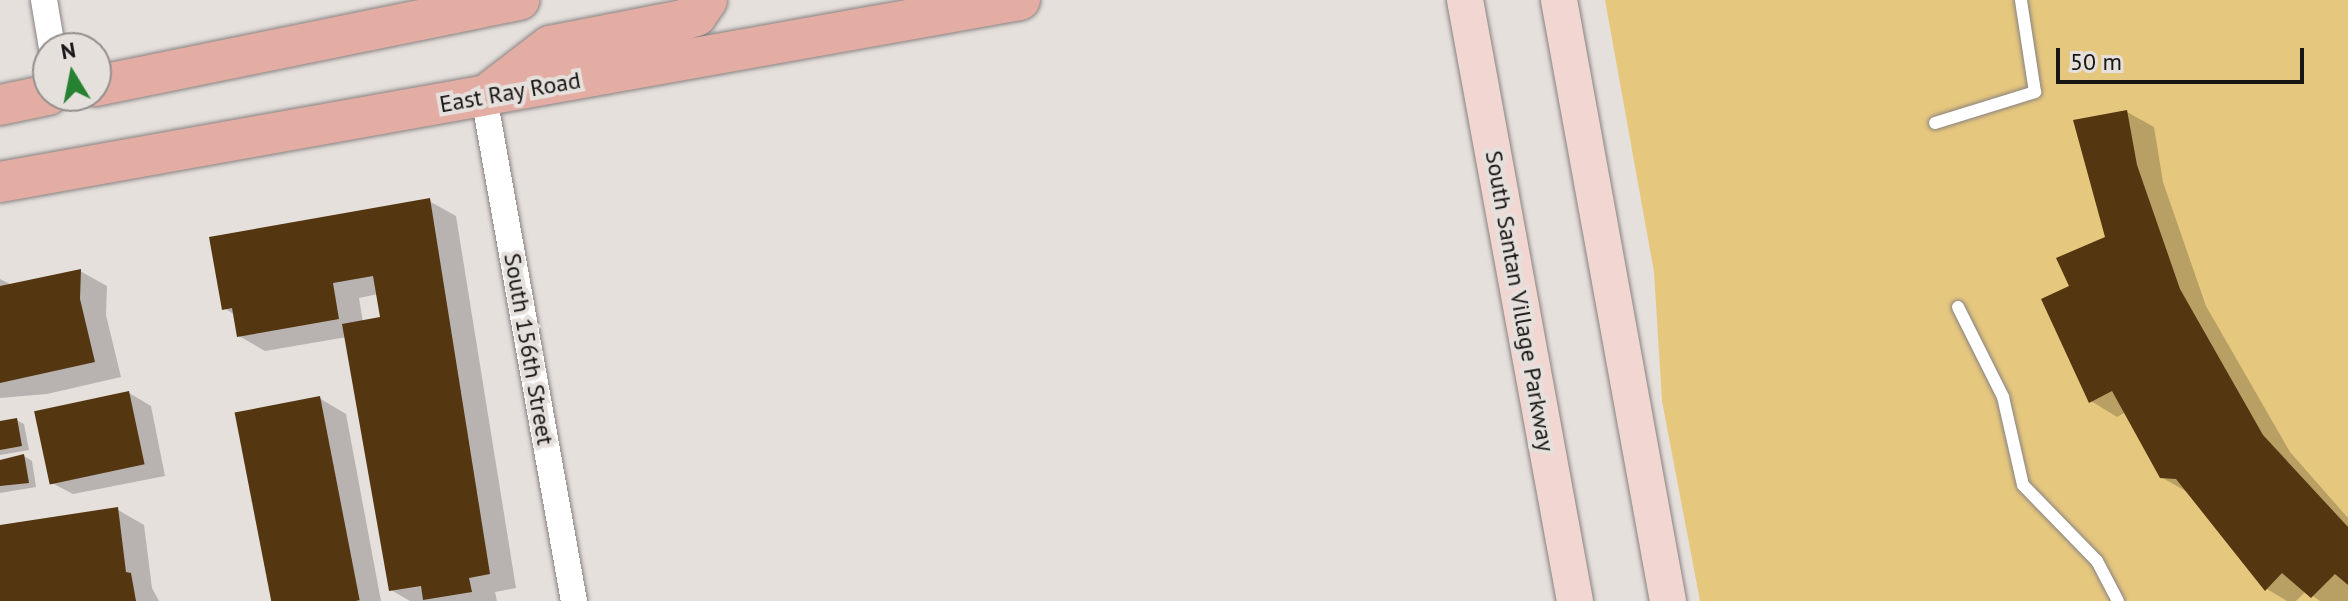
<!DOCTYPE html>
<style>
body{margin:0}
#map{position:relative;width:2348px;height:601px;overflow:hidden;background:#e6e0dd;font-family:"PT Sans",sans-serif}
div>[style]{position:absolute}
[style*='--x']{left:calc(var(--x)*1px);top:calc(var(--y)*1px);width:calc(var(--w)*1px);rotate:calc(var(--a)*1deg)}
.green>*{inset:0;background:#e6c77e}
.shadow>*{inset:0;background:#0003}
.building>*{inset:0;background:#543610;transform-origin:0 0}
.roads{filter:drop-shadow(0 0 2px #888280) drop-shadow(0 0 2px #888280)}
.lane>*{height:12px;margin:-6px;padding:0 6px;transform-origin:6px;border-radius:6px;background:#fff}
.street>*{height:26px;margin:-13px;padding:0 13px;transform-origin:13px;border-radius:13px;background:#fff}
.secondary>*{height:36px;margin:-18px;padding:0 18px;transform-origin:18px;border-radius:18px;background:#f1d6d2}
.primary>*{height:40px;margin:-20px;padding:0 20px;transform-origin:20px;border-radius:20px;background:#e3ada4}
span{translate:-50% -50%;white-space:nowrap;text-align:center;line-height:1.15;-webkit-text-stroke:8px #e6e0dd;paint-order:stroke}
.street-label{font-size:24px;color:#181615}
.north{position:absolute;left:32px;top:32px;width:80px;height:80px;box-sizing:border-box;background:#e6e0dd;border:2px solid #948f8d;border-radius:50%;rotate:350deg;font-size:22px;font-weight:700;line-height:32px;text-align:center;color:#181615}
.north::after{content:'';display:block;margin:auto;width:28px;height:36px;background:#268131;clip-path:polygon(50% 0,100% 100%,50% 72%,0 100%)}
.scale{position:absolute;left:2056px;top:48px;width:248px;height:36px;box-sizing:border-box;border:4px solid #181615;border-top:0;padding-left:10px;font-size:24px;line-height:28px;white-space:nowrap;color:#181615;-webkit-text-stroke:6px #e6e0dd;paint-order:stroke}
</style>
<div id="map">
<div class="green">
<i style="clip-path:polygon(1605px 0,2348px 0,2348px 601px,1700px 601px,1662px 401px,1654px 272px)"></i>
</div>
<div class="shadow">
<i style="clip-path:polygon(2127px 112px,2154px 127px,2163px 182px,2206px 306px,2290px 452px,2348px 518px,2348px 601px,2320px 601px,2306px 591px,2296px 601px,2287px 601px,2267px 589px,2189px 493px,2161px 477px,2126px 412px,2117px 417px,2091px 401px,2071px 287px,2107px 238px)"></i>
<i style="clip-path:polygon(evenodd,429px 201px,456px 216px,516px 588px,495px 592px,497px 601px,410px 601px,391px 590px,347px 337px,265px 351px,239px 336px,235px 315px,224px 308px,429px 201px,378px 294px,382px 319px,363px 322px,359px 298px,378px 294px)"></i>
<i style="clip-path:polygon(80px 271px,107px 286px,106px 315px,121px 377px,47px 394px,0 398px,0 279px,12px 285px)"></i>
<i style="clip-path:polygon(129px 393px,151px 406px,165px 476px,73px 494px,50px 482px)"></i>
<i style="clip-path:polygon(319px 398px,346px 414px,381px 601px,271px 601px)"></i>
<i style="clip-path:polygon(16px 420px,24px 424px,29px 450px,0 455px,0 423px)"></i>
<i style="clip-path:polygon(24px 456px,32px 461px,36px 487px,0 493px,0 461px)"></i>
<i style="clip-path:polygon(118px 510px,144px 525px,152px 588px,159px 601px,0 601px,0 528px)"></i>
</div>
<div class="building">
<i style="clip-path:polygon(2127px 110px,2137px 165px,2180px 289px,2263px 435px,2348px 527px,2348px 585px,2335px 574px,2311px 598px,2282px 573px,2265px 591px,2176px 479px,2160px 478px,2112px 391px,2089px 403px,2041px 299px,2069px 286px,2056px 258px,2105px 237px,2073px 120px)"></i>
<i style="clip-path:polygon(430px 198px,490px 574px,469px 578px,472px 592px,423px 600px,421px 586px,389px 591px,342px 324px,380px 317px,373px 276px,333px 283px,339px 319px,237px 337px,232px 308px,222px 310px,209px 237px)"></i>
<i style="clip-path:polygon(81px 269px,80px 299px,95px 362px,0 383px,0 286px)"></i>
<i style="left:129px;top:391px;width:75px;height:97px;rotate:78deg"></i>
<i style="left:320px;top:396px;width:208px;height:87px;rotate:79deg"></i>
<i style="clip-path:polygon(17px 418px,22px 446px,0 450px,0 421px)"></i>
<i style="clip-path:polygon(24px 454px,29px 483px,0 486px,0 460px)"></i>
<i style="clip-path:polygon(118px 507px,126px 572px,131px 573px,136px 601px,0 601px,0 525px)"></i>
</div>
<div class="roads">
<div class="lane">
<i style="--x:1935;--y:123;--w:105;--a:-17.2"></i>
<i style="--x:2035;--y:92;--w:93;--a:-98.7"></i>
<i style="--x:1958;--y:307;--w:101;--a:63.4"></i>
<i style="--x:2003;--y:397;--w:90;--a:77.2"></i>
<i style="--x:2023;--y:485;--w:106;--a:45.8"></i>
<i style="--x:2097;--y:561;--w:45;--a:62.3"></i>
</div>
<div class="street">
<i style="--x:44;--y:0;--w:49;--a:80.5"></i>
<i style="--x:484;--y:97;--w:512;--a:79.88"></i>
</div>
<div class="secondary">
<i style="--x:1465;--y:0;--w:611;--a:79.63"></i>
<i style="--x:1559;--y:0;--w:611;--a:79.72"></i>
</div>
<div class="primary">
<i style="--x:96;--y:86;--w:432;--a:-11.5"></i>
<i style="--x:490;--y:92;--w:76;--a:-37.5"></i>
<i style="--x:550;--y:46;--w:136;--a:-11.1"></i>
<i style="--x:683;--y:20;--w:14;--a:-17"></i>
<i style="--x:696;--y:16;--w:19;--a:-55"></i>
<i style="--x:0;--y:105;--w:49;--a:-11.8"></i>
<i style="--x:0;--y:182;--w:1036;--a:-10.12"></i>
</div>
</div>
<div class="street-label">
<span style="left:510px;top:92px;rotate:-10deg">East Ray Road</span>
<span style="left:1520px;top:301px;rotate:80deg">South Santan Village Parkway</span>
<span style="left:529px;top:349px;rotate:80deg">South 156th Street</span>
</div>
<div class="north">N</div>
<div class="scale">50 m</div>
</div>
